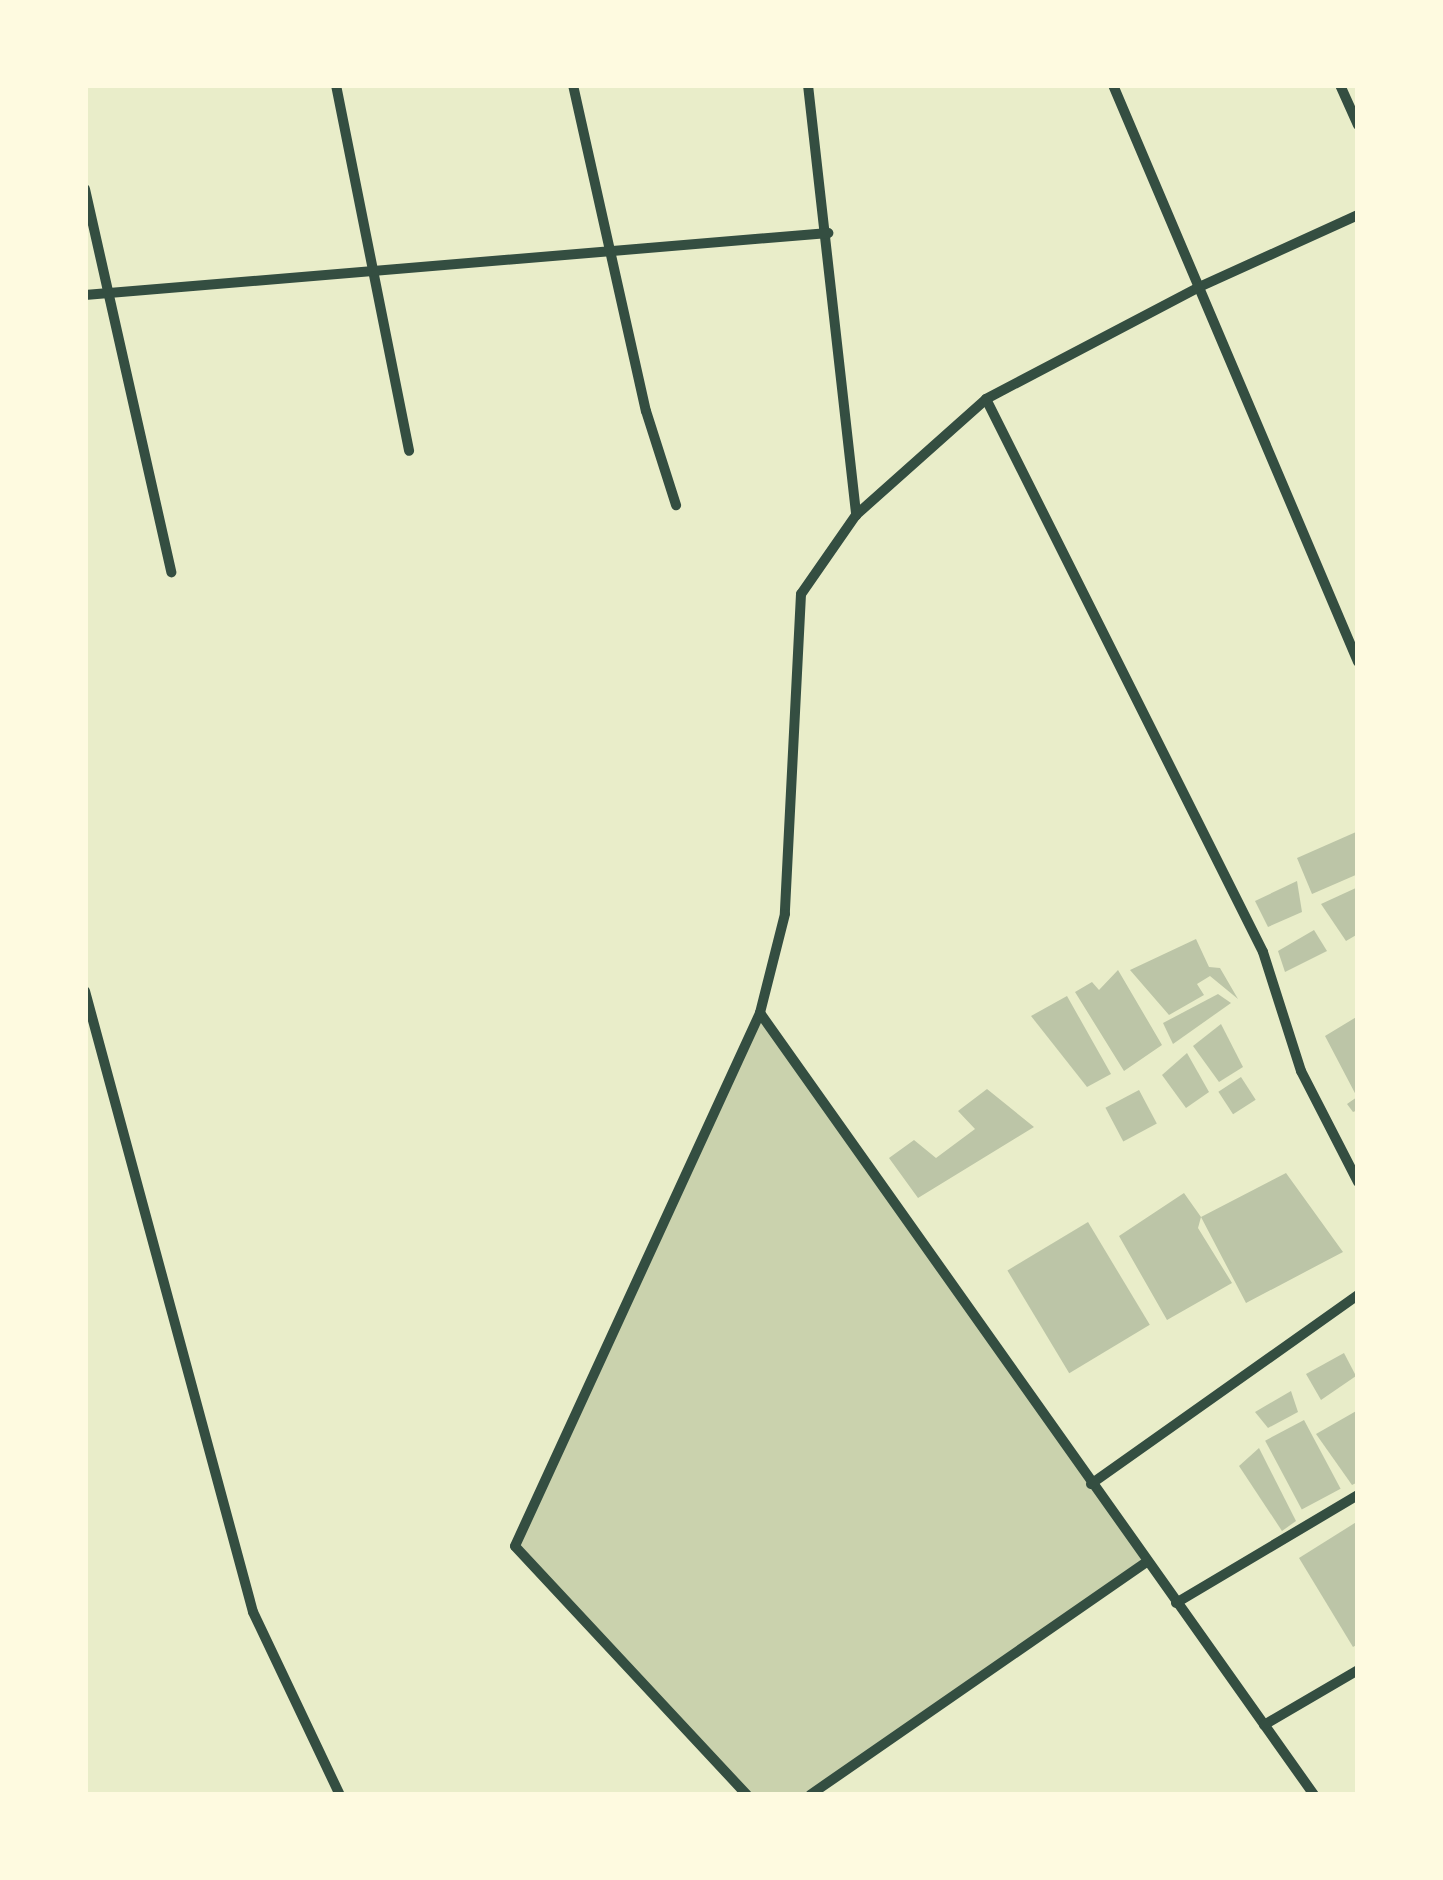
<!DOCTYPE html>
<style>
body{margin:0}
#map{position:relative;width:1443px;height:1880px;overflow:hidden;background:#e9edc9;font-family:Lora,serif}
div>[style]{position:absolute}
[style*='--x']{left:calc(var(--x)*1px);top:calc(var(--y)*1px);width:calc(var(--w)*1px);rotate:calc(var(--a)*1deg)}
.green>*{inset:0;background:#cad2ad}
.building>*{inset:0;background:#bcc5a7;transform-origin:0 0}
.minor>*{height:10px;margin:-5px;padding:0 5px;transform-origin:5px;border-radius:5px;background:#344e41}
span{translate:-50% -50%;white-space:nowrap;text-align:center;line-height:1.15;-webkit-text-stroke:10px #fefae0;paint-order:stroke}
.frame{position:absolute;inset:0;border:88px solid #fefae0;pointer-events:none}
</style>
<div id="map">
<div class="green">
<i style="clip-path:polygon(760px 1013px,1147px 1562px,810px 1795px,747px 1795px,515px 1546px)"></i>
</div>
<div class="building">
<i style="clip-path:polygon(1356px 832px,1358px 874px,1312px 894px,1297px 858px)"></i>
<i style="clip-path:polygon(1297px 881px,1302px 912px,1268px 927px,1255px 901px)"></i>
<i style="clip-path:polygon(1358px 887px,1358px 934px,1346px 941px,1321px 904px)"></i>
<i style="clip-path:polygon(1314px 930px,1327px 951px,1285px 972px,1278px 951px)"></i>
<i style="clip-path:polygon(1196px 939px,1209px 967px,1220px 968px,1238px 999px,1210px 976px,1197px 984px,1204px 995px,1169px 1015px,1130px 970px)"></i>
<i style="clip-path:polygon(1118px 970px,1162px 1045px,1124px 1071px,1075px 992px,1092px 982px,1099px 990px)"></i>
<i style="clip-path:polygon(1218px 994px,1231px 1003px,1173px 1044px,1163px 1023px)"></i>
<i style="clip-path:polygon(1067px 996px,1111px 1074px,1087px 1087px,1031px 1016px)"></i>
<i style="clip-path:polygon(1358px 1016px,1358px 1110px,1353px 1112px,1347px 1104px,1357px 1097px,1325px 1036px)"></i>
<i style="clip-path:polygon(1221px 1024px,1243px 1067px,1219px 1082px,1193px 1046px)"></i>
<i style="clip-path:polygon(1187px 1053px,1209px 1092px,1186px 1108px,1162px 1075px)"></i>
<i style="left:1241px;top:1077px;width:27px;height:27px;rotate:57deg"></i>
<i style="clip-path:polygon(987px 1089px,1034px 1127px,918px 1198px,889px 1158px,914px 1140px,936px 1158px,975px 1129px,958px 1111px)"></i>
<i style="left:1139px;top:1090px;width:38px;height:38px;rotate:62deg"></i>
<i style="clip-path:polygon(1286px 1173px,1343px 1252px,1246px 1303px,1201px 1217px,1198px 1228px,1232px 1283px,1167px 1320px,1119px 1236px,1184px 1193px,1201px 1217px)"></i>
<i style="left:1088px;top:1222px;width:120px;height:94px;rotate:59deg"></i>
<i style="clip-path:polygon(1344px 1353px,1356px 1376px,1321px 1400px,1306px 1374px)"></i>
<i style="clip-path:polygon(1291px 1391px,1298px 1412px,1268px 1428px,1255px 1412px)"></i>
<i style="clip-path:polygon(1358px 1410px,1358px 1482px,1352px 1485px,1316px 1434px)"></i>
<i style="left:1304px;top:1420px;width:78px;height:44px;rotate:62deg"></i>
<i style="clip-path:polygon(1259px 1448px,1296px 1521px,1282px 1531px,1239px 1466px)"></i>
<i style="clip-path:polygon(1358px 1521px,1358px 1644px,1353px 1647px,1299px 1558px)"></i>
</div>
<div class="minor">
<i style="--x:336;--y:85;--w:373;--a:78.7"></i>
<i style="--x:573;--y:85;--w:334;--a:77.4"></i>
<i style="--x:646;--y:411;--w:99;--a:72.3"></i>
<i style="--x:808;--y:85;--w:433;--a:83.6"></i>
<i style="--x:856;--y:515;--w:96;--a:124.8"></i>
<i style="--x:801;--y:594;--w:320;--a:92.9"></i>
<i style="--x:785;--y:914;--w:102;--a:104.2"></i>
<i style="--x:760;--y:1013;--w:958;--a:54.68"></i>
<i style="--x:1113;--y:85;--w:627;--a:66.99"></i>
<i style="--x:1340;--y:85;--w:44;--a:65.8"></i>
<i style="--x:85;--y:189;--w:393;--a:77.3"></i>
<i style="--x:85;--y:295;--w:746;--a:-4.77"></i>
<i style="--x:986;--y:399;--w:618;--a:63.39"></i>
<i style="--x:1263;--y:952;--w:125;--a:72.3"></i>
<i style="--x:1301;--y:1071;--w:125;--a:62.8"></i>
<i style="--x:856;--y:515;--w:174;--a:-41.7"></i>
<i style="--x:986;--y:399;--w:238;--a:-27.7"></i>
<i style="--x:1197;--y:288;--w:177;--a:-24.4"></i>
<i style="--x:85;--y:991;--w:643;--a:74.86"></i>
<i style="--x:253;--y:1612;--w:203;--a:64.6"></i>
<i style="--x:1091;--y:1484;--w:327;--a:-35.3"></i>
<i style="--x:1176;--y:1603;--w:212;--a:-30.7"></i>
<i style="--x:1264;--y:1725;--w:109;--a:-30.3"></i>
<i style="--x:747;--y:1795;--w:340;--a:-133"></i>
<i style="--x:515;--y:1546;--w:587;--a:-65.31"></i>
<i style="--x:810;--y:1795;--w:410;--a:-34.7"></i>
</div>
<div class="frame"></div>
</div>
